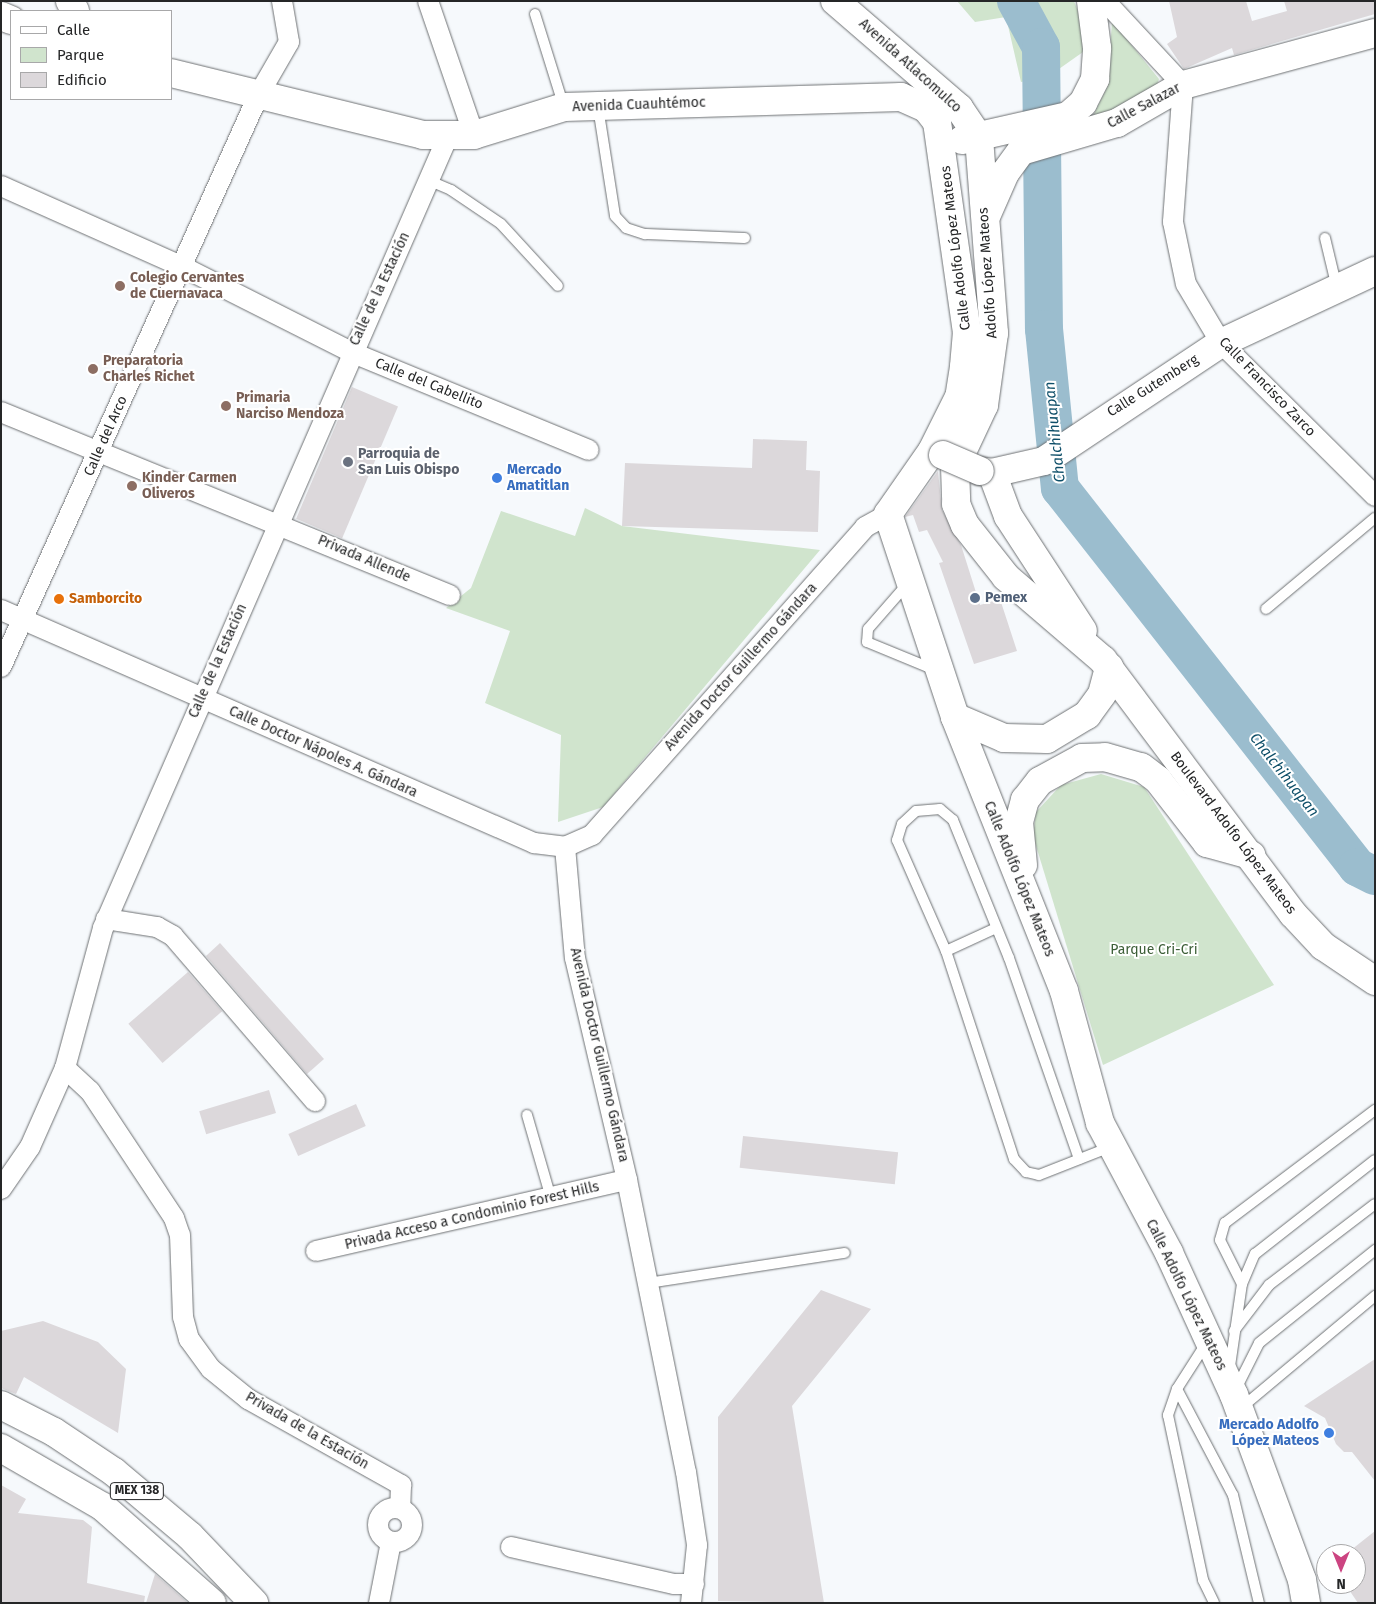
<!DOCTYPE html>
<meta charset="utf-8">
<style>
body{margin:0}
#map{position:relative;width:1376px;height:1604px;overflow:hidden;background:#f6f9fc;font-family:"Fira Sans",sans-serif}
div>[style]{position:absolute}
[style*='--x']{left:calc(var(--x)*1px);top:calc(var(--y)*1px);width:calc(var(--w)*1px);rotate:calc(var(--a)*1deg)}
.green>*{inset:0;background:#d0e4cd}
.river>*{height:38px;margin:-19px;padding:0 19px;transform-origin:19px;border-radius:19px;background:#9bbdce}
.building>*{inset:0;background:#dcd8db;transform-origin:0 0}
.roads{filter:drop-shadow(0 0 1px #6e7173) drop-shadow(0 0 1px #6e7173)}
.lane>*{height:10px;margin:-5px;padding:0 5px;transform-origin:5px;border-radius:5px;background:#fff}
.street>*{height:20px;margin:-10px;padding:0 10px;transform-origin:10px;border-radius:10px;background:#fff}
.street>.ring{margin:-10px;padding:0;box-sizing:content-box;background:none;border:20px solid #fff;border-radius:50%}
.secondary>*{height:28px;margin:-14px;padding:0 14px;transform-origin:14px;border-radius:14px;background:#fff}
.primary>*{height:28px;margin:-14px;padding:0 14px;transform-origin:14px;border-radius:14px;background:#fff}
.bridges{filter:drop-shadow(0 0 1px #6e7173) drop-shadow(0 0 1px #6e7173)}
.secondary-bridge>*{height:28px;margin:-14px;padding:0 14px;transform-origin:14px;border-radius:14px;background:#fff}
.dots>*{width:14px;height:14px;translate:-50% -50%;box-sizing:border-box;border:2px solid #fff;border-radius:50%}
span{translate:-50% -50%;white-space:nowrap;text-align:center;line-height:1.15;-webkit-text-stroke:4px #fff;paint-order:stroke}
.shield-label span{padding:1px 4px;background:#fff;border:1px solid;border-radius:4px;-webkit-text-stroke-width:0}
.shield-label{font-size:12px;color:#252627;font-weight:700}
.street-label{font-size:14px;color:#252627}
.education-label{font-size:14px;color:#785e54;font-weight:700}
.left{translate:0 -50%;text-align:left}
.worship-label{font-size:14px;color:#5b616d;font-weight:700}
.shop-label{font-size:14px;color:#366cbe;font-weight:700}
.right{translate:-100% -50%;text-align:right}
.service-label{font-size:14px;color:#4e5e75;font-weight:700}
.food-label{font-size:14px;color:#c56008;font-weight:700}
.park-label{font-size:14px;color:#3c5e37}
.water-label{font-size:15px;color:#0d4e68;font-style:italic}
.frame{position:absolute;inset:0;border:2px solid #252627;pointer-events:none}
.legend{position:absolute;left:10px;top:10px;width:162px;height:90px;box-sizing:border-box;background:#fff;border:1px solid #a8a8a9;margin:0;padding:6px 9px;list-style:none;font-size:15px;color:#252627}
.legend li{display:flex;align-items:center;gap:10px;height:25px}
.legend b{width:25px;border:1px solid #a8a8a9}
.north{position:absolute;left:1316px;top:1544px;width:50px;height:50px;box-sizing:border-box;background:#fff;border:1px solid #a8a8a9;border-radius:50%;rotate:180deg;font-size:14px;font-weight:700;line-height:20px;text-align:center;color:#252627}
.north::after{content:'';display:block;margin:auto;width:18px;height:22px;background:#cc4481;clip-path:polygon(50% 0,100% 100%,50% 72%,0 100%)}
</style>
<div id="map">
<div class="green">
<i style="clip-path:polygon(957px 1px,1074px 1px,1081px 19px,1083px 52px,1049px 76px,1021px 82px,1006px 17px,975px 22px)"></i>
<i style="clip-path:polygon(1112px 21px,1159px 79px,1156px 89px,1140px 102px,1091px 120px,1108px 85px)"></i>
<i style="clip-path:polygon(585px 508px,622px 526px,820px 550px,603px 807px,558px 822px,561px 735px,485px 703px,510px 631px,446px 608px,471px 588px,501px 511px,575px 536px)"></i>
<i style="clip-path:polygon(1101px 774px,1144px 787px,1274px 985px,1103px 1065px,1033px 836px,1036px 812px,1061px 785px)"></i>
</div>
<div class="river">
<i style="--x:1016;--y:1;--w:52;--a:61.5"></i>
<i style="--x:1041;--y:47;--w:282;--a:89.4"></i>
<i style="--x:1044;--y:329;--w:160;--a:84.3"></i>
<i style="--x:1060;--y:488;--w:482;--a:51.9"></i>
<i style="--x:1357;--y:867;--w:20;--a:27"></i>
</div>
<div class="building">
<i style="clip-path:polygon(1169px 1px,1246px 1px,1252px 21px,1287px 11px,1284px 1px,1375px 1px,1375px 14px,1234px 55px,1232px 48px,1184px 69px,1167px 44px,1177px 37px)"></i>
<i style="left:352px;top:387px;width:50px;height:143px;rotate:23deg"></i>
<i style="clip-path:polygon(753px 439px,807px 441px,806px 470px,820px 471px,818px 532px,622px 526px,625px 463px,752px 468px)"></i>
<i style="clip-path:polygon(938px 471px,942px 510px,961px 545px,980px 605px,1000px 599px,1017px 651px,974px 664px,939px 563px,943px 562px,927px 530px,919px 532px,913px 515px,905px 517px)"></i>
<i style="clip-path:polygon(220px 943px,324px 1059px,307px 1074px,206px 956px)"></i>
<i style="left:188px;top:972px;width:52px;height:79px;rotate:49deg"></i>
<i style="left:269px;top:1090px;width:24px;height:73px;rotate:73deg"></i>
<i style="left:356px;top:1104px;width:24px;height:74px;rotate:66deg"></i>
<i style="left:743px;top:1136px;width:156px;height:32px;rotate:6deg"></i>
<i style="clip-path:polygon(821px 1290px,871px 1309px,792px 1406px,824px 1603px,718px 1601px,718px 1417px)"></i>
<i style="clip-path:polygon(43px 1321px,98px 1342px,126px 1369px,118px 1433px,24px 1377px,16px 1394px,1px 1388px,1px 1331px)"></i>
<i style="clip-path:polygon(1375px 1359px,1375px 1481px,1352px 1452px,1344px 1452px,1336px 1444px,1325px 1418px,1304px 1406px)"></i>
<i style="clip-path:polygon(1px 1485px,26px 1499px,18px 1513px,83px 1520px,92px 1527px,87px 1583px,145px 1596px,144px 1603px,1px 1603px)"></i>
<i style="clip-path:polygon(1375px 1531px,1375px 1603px,1358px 1603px,1345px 1584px,1356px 1584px,1356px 1554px,1346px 1554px)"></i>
<i style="clip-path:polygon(155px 1574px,188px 1603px,146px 1603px)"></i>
</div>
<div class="roads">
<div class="lane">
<i style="--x:535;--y:14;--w:97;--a:72.7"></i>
<i style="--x:598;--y:107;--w:110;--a:81.1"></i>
<i style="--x:615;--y:216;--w:16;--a:47"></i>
<i style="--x:626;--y:228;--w:20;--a:18"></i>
<i style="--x:645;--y:234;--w:100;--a:2.3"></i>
<i style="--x:430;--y:181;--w:23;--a:23"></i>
<i style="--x:451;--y:190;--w:60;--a:34.2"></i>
<i style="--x:501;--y:224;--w:84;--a:47.4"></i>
<i style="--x:1325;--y:238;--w:51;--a:76.5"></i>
<i style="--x:909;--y:582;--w:62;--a:131.1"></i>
<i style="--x:868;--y:629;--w:13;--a:94"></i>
<i style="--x:867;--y:642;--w:74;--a:22.4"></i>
<i style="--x:1266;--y:609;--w:142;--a:-39.9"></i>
<i style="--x:946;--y:951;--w:55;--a:-24.7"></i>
<i style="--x:527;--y:1115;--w:86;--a:73.9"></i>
<i style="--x:1079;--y:1159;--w:213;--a:-109.2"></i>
<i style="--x:1009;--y:958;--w:149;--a:-112.1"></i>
<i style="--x:953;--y:820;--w:17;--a:-140"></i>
<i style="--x:940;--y:809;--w:24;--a:175"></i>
<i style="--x:916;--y:811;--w:19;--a:137"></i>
<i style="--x:902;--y:824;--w:17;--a:107"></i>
<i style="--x:897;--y:840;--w:121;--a:66.2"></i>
<i style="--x:946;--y:951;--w:219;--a:71.9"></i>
<i style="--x:1014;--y:1159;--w:18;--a:47"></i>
<i style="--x:1026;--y:1172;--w:13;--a:13"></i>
<i style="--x:1039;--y:1175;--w:76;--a:-21.5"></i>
<i style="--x:648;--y:1283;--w:199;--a:-8.7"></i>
<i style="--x:1242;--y:1284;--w:33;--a:-67"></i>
<i style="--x:1255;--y:1254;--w:152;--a:-38.1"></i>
<i style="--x:1234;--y:1331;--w:58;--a:-52.7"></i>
<i style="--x:1269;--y:1285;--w:133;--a:-37.4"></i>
<i style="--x:1207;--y:1342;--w:56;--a:122.6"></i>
<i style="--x:1177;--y:1389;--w:28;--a:109"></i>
<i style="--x:1168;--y:1415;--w:169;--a:78"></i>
<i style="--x:1203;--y:1580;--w:25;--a:64"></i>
<i style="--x:1230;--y:1366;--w:83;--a:-81.7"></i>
<i style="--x:1242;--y:1284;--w:49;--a:-116.6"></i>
<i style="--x:1220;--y:1240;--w:18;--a:-74"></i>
<i style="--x:1225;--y:1223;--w:188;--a:-37"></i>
<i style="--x:1177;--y:1389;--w:120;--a:62.2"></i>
<i style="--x:1233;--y:1495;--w:111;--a:76.5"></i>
<i style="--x:1236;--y:1389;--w:51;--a:-63.4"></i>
<i style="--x:1259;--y:1343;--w:149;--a:-38.7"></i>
<i style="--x:1241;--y:1408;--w:175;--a:-39.9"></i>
</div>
<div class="street">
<i style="--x:428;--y:1;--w:142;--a:71.1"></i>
<i style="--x:1105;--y:1;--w:115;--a:47.1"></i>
<i style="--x:1183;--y:85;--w:137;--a:94.2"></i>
<i style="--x:1173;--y:222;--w:63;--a:78.2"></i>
<i style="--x:1186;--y:284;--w:69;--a:59.3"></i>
<i style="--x:1221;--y:343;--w:217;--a:44.8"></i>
<i style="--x:1;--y:186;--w:197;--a:24"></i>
<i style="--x:181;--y:266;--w:191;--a:26.8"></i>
<i style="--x:351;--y:352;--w:257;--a:22.4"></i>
<i style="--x:1;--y:412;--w:485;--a:22.2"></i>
<i style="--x:1;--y:610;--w:582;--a:23.61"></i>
<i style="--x:534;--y:843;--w:31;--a:7"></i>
<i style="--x:565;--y:847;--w:30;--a:-24"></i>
<i style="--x:592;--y:835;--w:412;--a:-48.4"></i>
<i style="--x:865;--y:527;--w:26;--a:-29"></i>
<i style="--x:1;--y:667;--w:628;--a:-65.76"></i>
<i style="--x:259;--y:94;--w:60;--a:-60"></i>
<i style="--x:289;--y:42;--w:42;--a:-99.7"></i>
<i style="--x:565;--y:847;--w:111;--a:84.9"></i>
<i style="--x:575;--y:958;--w:228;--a:76.8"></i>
<i style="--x:627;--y:1180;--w:298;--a:78.6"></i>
<i style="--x:686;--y:1472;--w:74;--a:81.4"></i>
<i style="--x:697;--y:1545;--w:58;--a:95.9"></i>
<i style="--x:106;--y:919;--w:52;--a:8.9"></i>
<i style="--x:157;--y:927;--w:18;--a:29"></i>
<i style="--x:173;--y:936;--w:218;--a:49.3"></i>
<i style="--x:65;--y:1068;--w:34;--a:43"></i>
<i style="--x:90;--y:1091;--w:152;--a:56.5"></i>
<i style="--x:174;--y:1218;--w:18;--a:71"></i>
<i style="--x:180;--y:1235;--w:82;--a:87.9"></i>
<i style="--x:183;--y:1317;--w:23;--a:75"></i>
<i style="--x:189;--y:1339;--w:37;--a:54"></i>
<i style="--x:211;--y:1369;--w:48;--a:39"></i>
<i style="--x:248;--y:1399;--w:176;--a:29.3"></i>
<i style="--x:401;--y:1485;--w:23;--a:92"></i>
<i style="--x:1;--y:1189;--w:51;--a:-55.4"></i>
<i style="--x:30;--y:1147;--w:86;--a:-66.1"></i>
<i style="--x:65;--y:1068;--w:145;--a:-74.8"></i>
<i style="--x:103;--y:928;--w:864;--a:-66.46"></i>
<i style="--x:316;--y:1251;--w:319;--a:-12.9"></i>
<i class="ring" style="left:378px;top:1508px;width:14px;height:14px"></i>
<i style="--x:511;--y:1547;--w:167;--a:12.8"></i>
<i style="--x:674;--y:1584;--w:20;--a:0"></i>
<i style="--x:379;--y:1603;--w:62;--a:-78.9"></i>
</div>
<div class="secondary">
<i style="--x:70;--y:1;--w:11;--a:63"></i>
<i style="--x:835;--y:1;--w:164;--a:40.8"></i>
<i style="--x:959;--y:108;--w:36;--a:56"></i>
<i style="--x:979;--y:138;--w:196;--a:85.6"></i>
<i style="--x:994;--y:333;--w:73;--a:97.9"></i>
<i style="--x:984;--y:405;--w:68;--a:115.1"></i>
<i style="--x:955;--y:467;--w:37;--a:88"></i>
<i style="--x:956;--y:504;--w:23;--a:67"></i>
<i style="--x:965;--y:525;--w:66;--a:51.7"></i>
<i style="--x:1006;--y:577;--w:128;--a:40.6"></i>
<i style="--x:1103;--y:660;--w:317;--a:53.2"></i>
<i style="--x:1293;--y:914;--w:44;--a:46.8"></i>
<i style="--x:1323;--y:946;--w:63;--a:33.9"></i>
<i style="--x:1;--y:16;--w:11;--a:22"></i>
<i style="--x:171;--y:73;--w:260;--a:13.8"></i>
<i style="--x:423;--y:135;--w:51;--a:0"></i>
<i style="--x:474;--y:135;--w:94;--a:-17.3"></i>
<i style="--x:564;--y:107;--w:337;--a:-1.7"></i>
<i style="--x:901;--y:97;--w:27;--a:24"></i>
<i style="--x:926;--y:108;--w:18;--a:52"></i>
<i style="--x:937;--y:122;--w:212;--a:81.9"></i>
<i style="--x:967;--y:332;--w:35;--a:95"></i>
<i style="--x:964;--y:367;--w:30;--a:99"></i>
<i style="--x:959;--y:397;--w:60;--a:116.6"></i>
<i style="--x:932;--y:451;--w:77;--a:124.9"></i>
<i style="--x:888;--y:514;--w:214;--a:71.7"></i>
<i style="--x:955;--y:717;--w:295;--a:68.3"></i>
<i style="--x:1064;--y:991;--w:137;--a:74.7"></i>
<i style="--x:1100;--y:1123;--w:147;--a:62"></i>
<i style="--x:1169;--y:1253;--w:156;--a:65.4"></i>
<i style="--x:1234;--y:1395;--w:197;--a:69.8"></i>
<i style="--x:1302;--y:1580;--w:23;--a:80"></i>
<i style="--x:962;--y:140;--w:109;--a:-12.8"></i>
<i style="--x:1068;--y:116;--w:20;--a:-41"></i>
<i style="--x:1083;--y:103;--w:27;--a:-63"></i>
<i style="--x:1095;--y:79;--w:31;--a:-86"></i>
<i style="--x:1097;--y:48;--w:47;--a:-97.3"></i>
<i style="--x:987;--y:214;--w:45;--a:-66.3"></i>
<i style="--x:1005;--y:173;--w:27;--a:-54"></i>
<i style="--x:1021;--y:151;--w:100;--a:-16.3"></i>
<i style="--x:1117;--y:123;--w:76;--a:-29.9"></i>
<i style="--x:1183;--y:85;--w:199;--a:-15.2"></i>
<i style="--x:980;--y:471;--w:12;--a:9"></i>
<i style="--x:992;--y:473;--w:53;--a:-13"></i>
<i style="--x:1044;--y:461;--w:213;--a:-33.7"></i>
<i style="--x:1221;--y:343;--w:170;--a:-25.1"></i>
<i style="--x:992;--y:473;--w:46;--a:69.6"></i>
<i style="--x:1008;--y:516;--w:137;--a:56.9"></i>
<i style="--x:955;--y:717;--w:53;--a:23.2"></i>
<i style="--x:1004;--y:738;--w:43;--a:1.3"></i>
<i style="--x:1047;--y:739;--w:47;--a:-31"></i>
<i style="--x:1087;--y:715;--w:26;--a:-54"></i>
<i style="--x:1102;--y:694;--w:28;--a:-75"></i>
<i style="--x:1023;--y:865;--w:43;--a:-95.3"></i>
<i style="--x:1019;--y:822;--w:23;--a:-75"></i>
<i style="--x:1025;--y:800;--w:24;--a:-52"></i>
<i style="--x:1040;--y:781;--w:48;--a:-28.7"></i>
<i style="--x:1082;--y:758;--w:23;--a:-2"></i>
<i style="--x:1105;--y:757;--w:37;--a:16"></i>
<i style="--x:1141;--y:767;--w:21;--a:37"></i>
<i style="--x:1158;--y:780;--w:80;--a:52.1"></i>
<i style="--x:1207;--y:843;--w:46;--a:15.3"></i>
</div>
<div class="primary">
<i style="--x:1;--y:1405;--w:59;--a:27"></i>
<i style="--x:54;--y:1432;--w:72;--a:33.7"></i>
<i style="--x:114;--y:1472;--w:99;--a:40.1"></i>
<i style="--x:190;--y:1536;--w:93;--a:46.3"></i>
<i style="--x:1;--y:1448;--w:118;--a:30"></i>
<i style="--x:103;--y:1507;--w:145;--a:41.4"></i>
</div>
</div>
<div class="bridges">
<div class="secondary-bridge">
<i style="--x:943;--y:455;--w:40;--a:23.4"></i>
</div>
</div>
<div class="dots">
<i style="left:120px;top:286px;background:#8d6e63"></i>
<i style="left:93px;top:369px;background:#8d6e63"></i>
<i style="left:226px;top:406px;background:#8d6e63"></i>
<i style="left:348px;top:462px;background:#6b7280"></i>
<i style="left:497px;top:478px;background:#3f7fe0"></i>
<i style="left:132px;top:486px;background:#8d6e63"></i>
<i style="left:975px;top:598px;background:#5c6f8a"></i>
<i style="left:59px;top:599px;background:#e8710a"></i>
<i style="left:1329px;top:1433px;background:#3f7fe0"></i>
</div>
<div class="shield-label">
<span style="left:137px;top:1491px">MEX 138</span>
</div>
<div class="street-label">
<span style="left:910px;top:66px;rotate:42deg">Avenida Atlacomulco</span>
<span style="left:639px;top:105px;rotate:-2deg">Avenida Cuauhtémoc</span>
<span style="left:1144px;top:106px;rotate:-28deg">Calle Salazar</span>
<span style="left:956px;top:248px;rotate:-97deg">Calle Adolfo López Mateos</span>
<span style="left:988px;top:273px;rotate:-94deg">Adolfo López Mateos</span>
<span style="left:380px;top:289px;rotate:-65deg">Calle de la Estación</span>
<span style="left:429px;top:384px;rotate:22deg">Calle del Cabellito</span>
<span style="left:1153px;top:386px;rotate:-32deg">Calle Gutemberg</span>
<span style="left:1267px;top:387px;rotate:46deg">Calle Francisco Zarco</span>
<span style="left:106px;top:436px;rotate:-66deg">Calle del Arco</span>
<span style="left:364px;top:559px;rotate:23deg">Privada Allende</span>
<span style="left:218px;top:661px;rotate:-66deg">Calle de la Estación</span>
<span style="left:741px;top:667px;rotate:-48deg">Avenida Doctor Guillermo Gándara</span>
<span style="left:323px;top:752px;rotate:24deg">Calle Doctor Nápoles A. Gándara</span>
<span style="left:1233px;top:833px;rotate:53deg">Boulevard Adolfo López Mateos</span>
<span style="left:1019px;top:879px;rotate:68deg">Calle Adolfo López Mateos</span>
<span style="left:599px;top:1055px;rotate:77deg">Avenida Doctor Guillermo Gándara</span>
<span style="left:472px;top:1216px;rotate:-13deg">Privada Acceso a Condominio Forest Hills</span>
<span style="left:1186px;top:1295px;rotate:64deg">Calle Adolfo López Mateos</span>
<span style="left:307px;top:1431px;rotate:30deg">Privada de la Estación</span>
</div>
<div class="education-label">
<span class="left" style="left:130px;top:286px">Colegio Cervantes<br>de Cuernavaca</span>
<span class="left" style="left:103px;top:369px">Preparatoria<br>Charles Richet</span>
<span class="left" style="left:236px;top:406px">Primaria<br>Narciso Mendoza</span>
<span class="left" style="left:142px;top:486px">Kinder Carmen<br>Oliveros</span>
</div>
<div class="worship-label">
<span class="left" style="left:358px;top:462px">Parroquia de<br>San Luis Obispo</span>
</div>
<div class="shop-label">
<span class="left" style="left:507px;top:478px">Mercado<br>Amatitlan</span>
<span class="right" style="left:1319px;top:1433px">Mercado Adolfo<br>López Mateos</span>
</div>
<div class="service-label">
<span class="left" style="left:985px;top:598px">Pemex</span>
</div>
<div class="food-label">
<span class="left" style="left:69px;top:599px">Samborcito</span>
</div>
<div class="park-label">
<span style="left:1154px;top:950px">Parque Cri-Cri</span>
</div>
<div class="water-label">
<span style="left:1055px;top:432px;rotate:-96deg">Chalchihuapan</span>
<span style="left:1284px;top:775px;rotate:52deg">Chalchihuapan</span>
</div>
<div class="frame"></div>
<ul class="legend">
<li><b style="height:6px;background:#fff"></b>Calle</li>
<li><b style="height:14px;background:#d0e4cd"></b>Parque</li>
<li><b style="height:14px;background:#dcd8db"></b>Edificio</li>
</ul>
<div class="north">N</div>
</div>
